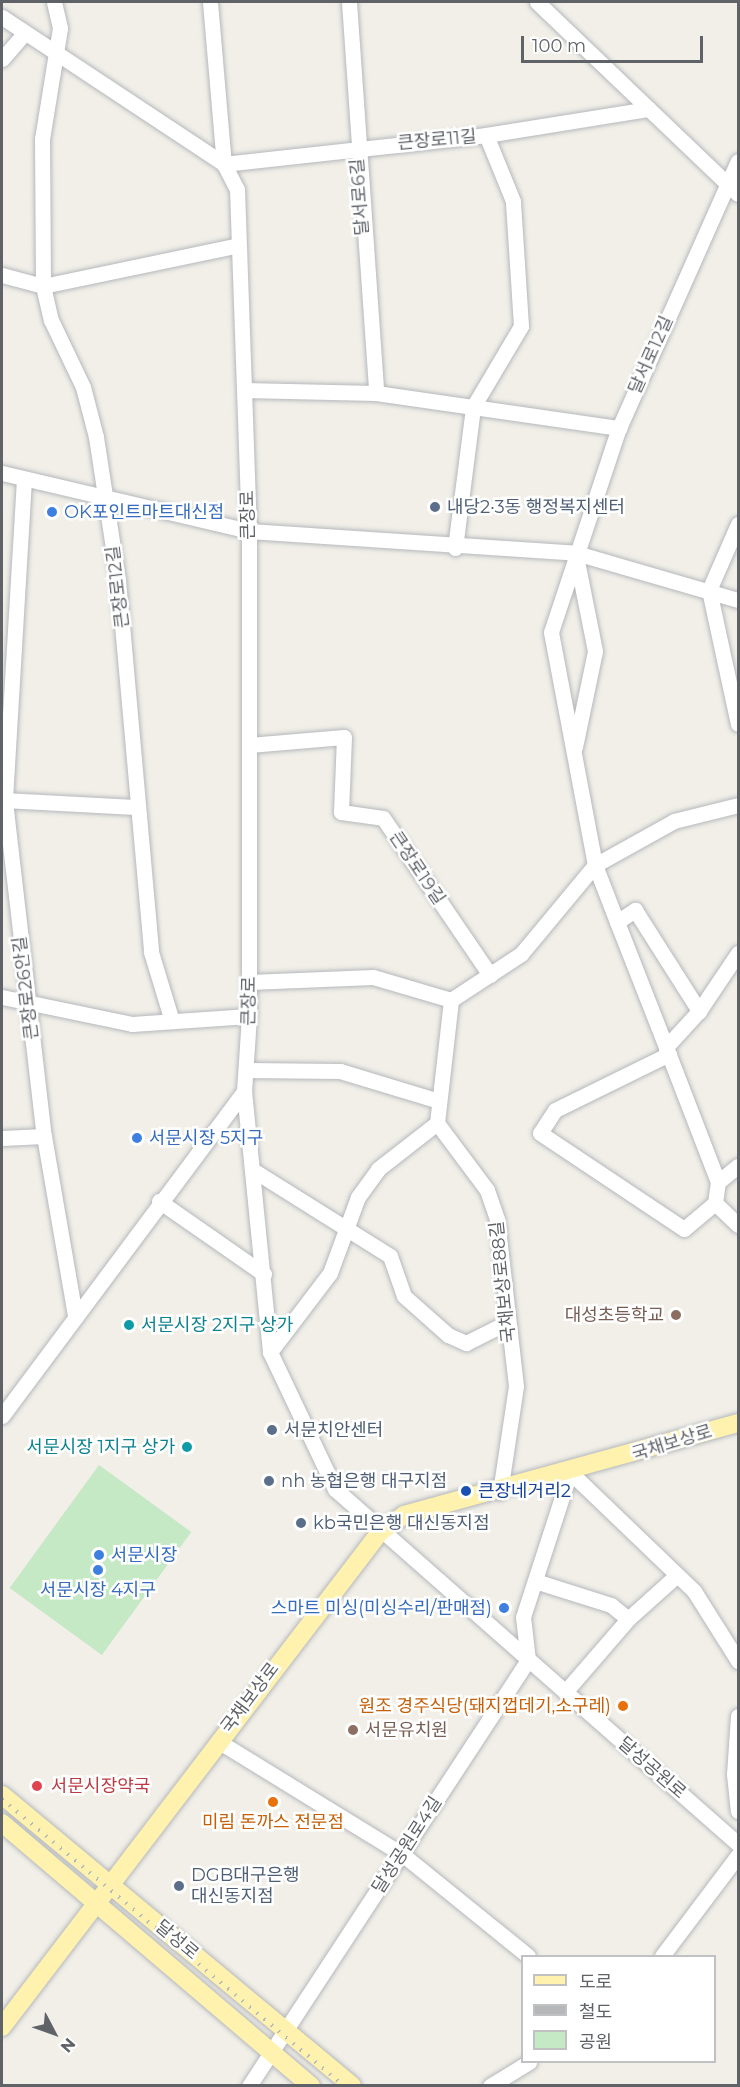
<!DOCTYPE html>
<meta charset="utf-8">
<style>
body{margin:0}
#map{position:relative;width:740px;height:2087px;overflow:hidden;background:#f1efe8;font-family:Montserrat,"Noto Sans KR",sans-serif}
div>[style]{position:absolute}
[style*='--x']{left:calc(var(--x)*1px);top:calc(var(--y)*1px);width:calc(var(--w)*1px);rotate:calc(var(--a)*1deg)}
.green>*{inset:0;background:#c5e8c5;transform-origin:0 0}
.roads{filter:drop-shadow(0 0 2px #b5b8bc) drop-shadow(0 0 2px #b5b8bc)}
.minor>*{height:15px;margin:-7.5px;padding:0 7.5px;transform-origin:7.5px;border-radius:7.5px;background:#fff}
.major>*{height:18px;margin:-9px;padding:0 9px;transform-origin:9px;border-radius:9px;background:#fff2af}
.rail>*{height:4px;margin-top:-2px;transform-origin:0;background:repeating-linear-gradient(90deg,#b6b7b8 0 1.5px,transparent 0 9.5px)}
.dots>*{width:16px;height:16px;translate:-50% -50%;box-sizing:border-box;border:3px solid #fff;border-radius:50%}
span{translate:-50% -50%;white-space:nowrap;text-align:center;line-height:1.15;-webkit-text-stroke:5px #fff;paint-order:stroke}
.street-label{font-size:18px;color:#5f6368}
.service-label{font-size:18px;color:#4e5e75}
.left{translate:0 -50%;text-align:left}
.shop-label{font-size:18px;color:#366cbe}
.right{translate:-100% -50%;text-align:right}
.education-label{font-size:18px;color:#785e54}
.culture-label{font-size:18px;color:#0d838f}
.transit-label{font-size:18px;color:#164399}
.food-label{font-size:18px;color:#c56008}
.health-label{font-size:18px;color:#be3a42}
.frame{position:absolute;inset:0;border:3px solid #5f6368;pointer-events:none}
.legend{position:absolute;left:521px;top:1955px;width:195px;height:108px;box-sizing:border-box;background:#fff;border:2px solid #bfc1c3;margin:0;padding:8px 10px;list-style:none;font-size:18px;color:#5f6368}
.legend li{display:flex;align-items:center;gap:12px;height:30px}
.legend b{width:30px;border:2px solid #bfc1c3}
.north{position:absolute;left:24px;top:2003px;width:60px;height:60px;-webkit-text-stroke:4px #fff;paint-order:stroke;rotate:131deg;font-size:16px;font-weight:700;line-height:24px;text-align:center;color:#5f6368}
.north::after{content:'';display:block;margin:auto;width:21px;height:27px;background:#5f6368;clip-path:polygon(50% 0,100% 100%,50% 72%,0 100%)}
.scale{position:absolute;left:521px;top:36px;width:182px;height:27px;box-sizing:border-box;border:3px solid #5f6368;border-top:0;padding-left:8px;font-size:18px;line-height:21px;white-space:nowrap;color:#5f6368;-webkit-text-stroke:4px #fff;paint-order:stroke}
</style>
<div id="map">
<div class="green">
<i style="left:99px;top:1465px;width:114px;height:152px;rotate:36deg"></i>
</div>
<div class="roads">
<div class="minor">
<i style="--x:54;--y:2;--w:27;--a:77"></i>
<i style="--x:60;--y:28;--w:112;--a:99.2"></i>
<i style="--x:42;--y:139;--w:147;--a:89.6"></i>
<i style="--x:43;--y:286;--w:35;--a:77"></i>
<i style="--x:51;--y:320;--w:74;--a:64.5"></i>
<i style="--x:83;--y:387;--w:52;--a:75.4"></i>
<i style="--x:96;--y:437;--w:145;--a:81.3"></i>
<i style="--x:118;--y:580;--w:373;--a:84.9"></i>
<i style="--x:151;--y:952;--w:72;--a:73.1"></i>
<i style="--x:210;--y:2;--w:163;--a:85.1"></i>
<i style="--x:224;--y:164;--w:264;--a:-6.3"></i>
<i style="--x:486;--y:135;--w:165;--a:-9.1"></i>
<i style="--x:349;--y:2;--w:392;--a:86"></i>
<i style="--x:537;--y:2;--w:278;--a:43.7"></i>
<i style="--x:2;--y:17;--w:266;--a:33.5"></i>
<i style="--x:224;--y:164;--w:28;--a:63"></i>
<i style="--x:237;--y:189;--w:342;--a:88"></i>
<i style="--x:249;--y:531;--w:485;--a:90"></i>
<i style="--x:249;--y:1016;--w:75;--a:93.8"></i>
<i style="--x:244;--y:1091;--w:262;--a:84.3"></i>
<i style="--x:270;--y:1352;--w:152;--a:64.6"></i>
<i style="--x:335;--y:1489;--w:537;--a:41.38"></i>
<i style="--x:2;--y:59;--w:35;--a:-49"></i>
<i style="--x:2;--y:275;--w:42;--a:15"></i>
<i style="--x:43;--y:286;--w:200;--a:-11.8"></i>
<i style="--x:244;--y:390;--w:132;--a:1.3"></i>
<i style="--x:376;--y:393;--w:246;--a:8.2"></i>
<i style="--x:2;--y:473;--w:254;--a:13.2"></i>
<i style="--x:249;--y:531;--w:328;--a:3.8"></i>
<i style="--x:576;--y:553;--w:169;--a:16.2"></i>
<i style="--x:24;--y:479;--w:323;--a:93.4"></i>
<i style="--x:5;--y:801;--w:337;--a:83.4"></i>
<i style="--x:44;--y:1136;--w:183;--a:80.2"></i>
<i style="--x:738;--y:524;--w:72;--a:113.7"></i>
<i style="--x:709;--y:590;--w:137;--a:77.8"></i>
<i style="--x:455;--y:548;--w:142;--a:-82.7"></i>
<i style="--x:473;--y:407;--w:94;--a:-59.3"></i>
<i style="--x:521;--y:326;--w:125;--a:-93.7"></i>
<i style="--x:513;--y:201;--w:71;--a:-112.2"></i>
<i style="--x:249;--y:745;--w:95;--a:-4.8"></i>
<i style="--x:344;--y:737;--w:75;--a:92.3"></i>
<i style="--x:341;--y:812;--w:42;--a:8.1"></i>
<i style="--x:383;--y:818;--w:190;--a:55.7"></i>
<i style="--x:575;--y:747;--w:98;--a:-78.2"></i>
<i style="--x:595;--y:651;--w:97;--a:-101.3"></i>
<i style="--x:2;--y:800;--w:135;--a:3"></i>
<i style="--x:617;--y:922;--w:22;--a:-34"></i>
<i style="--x:635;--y:910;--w:120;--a:57.6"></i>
<i style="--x:699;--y:1011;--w:49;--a:132.5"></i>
<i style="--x:249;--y:982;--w:124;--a:-2.3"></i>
<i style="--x:373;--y:977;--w:81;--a:16.4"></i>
<i style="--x:2;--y:997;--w:133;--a:11.7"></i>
<i style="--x:132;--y:1024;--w:117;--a:-3.9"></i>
<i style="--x:699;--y:1011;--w:70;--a:-56.1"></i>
<i style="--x:669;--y:1054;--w:127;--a:153.8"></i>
<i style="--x:555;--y:1110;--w:27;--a:123"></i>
<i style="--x:540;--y:1133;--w:173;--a:33.7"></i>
<i style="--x:684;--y:1229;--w:40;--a:-40"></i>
<i style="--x:715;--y:1203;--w:21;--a:-82"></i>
<i style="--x:718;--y:1182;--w:145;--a:-111.1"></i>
<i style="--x:666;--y:1047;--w:134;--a:-111.4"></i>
<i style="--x:617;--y:922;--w:61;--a:-111.1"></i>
<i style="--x:595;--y:865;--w:237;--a:-100.7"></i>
<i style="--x:551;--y:632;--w:215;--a:-71.6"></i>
<i style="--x:619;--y:428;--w:292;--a:-66"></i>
<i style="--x:246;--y:1070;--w:94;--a:0.6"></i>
<i style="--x:340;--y:1071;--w:103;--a:16.9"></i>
<i style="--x:2;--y:1138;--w:42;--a:-2.7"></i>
<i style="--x:256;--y:1172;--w:158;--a:32.1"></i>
<i style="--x:390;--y:1256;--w:42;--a:70.7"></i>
<i style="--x:404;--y:1296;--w:59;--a:41.6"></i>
<i style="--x:448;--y:1335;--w:20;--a:24"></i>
<i style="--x:466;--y:1343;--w:45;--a:-26.6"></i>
<i style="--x:718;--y:1182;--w:26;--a:-39"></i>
<i style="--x:159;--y:1201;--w:128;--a:34.8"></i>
<i style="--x:715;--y:1203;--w:32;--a:44"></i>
<i style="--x:270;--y:1352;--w:99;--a:-52.8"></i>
<i style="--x:330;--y:1273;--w:81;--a:-69.8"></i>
<i style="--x:358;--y:1197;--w:34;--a:-54"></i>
<i style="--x:378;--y:1169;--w:75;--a:-37.9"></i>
<i style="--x:2;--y:1416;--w:405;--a:-53.3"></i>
<i style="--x:500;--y:1492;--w:107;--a:-81.4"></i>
<i style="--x:516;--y:1386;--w:168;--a:-96.5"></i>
<i style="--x:497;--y:1219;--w:31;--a:-109"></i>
<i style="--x:487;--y:1190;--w:84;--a:-126.7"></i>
<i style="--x:437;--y:1123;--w:124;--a:-83.5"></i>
<i style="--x:451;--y:1000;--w:84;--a:-33.3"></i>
<i style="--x:521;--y:954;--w:116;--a:-50.3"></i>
<i style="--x:595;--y:865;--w:90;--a:-29.1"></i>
<i style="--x:674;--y:821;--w:66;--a:-14"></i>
<i style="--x:535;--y:1581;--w:80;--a:17.5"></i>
<i style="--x:611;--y:1605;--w:22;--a:39"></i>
<i style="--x:565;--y:1692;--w:96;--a:-49.2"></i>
<i style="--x:628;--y:1619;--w:66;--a:-41.9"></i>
<i style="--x:738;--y:1716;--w:58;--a:93.9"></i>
<i style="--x:734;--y:1774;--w:37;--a:84"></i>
<i style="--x:218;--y:1741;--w:216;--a:31.6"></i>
<i style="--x:402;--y:1854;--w:162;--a:39"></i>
<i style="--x:662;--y:1956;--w:126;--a:-53"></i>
<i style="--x:249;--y:2086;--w:509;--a:-56.78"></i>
<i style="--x:528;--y:1660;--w:43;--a:-96.6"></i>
<i style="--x:523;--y:1617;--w:152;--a:-72"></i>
<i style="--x:570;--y:1472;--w:172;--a:43.8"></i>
<i style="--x:694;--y:1591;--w:83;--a:57.8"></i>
<i style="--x:490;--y:2086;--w:46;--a:-31.6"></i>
</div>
<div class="major">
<i style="--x:2;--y:1795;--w:455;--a:39.7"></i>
<i style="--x:2;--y:1823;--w:406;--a:40.4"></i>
<i style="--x:2;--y:2027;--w:623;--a:-52.63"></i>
<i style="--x:380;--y:1532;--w:29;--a:-35"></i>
<i style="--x:404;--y:1515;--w:346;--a:-15.4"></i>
</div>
</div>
<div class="rail">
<i style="--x:2;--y:1799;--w:446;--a:40"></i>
</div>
<div class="dots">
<i style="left:435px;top:507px;background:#5c6f8a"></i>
<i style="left:52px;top:512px;background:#3f7fe0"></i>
<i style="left:137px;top:1138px;background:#3f7fe0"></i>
<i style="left:676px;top:1315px;background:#8d6e63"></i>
<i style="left:129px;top:1325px;background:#0f9aa8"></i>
<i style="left:272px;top:1430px;background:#5c6f8a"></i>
<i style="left:187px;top:1447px;background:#0f9aa8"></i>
<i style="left:269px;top:1481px;background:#5c6f8a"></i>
<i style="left:466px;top:1491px;background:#1a4fb4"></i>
<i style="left:301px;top:1523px;background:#5c6f8a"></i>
<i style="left:99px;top:1555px;background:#3f7fe0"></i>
<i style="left:98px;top:1570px;background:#3f7fe0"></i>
<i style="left:504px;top:1608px;background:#3f7fe0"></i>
<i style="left:623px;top:1706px;background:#e8710a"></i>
<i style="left:353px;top:1730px;background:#8d6e63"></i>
<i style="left:37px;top:1786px;background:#e0444e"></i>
<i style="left:273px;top:1802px;background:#e8710a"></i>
<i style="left:179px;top:1886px;background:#5c6f8a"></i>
</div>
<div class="street-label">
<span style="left:437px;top:140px;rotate:-5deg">큰장로11길</span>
<span style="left:360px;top:197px;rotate:-94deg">달서로6길</span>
<span style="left:651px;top:355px;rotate:-66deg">달서로12길</span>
<span style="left:248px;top:515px;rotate:-91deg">큰장로</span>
<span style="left:118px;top:587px;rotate:-97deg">큰장로12길</span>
<span style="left:417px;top:868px;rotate:56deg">큰장로19길</span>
<span style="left:26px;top:988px;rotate:-97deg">큰장로26안길</span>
<span style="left:249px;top:1001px;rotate:-89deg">큰장로</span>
<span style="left:503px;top:1282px;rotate:-96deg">국채보상로88길</span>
<span style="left:672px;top:1443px;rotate:-17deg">국채보상로</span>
<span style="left:250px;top:1698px;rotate:-53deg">국채보상로</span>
<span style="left:652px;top:1768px;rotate:41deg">달성공원로</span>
<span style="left:407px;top:1845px;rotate:-57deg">달성공원로4길</span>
<span style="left:177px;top:1940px;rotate:40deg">달성로</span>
</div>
<div class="service-label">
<span class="left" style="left:447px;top:507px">내당2·3동 행정복지센터</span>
<span class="left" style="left:284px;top:1430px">서문치안센터</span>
<span class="left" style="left:281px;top:1481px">nh 농협은행 대구지점</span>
<span class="left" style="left:313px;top:1523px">kb국민은행 대신동지점</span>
<span class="left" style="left:191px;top:1886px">DGB대구은행<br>대신동지점</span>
</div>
<div class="shop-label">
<span class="left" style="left:64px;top:512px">OK포인트마트대신점</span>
<span class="left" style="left:149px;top:1138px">서문시장 5지구</span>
<span class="left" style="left:111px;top:1555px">서문시장</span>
<span style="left:98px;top:1590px">서문시장 4지구</span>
<span class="right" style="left:492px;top:1608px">스마트 미싱(미싱수리/판매점)</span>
</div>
<div class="education-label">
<span class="right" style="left:664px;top:1315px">대성초등학교</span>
<span class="left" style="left:365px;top:1730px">서문유치원</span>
</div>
<div class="culture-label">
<span class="left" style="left:141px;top:1325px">서문시장 2지구 상가</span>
<span class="right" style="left:175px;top:1447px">서문시장 1지구 상가</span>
</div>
<div class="transit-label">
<span class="left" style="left:478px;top:1491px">큰장네거리2</span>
</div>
<div class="food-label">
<span class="right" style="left:611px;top:1706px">원조 경주식당(돼지껍데기,소구레)</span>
<span style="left:273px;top:1822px">미림 돈까스 전문점</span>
</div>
<div class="health-label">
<span class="left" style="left:51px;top:1786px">서문시장약국</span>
</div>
<div class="frame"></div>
<ul class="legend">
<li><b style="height:8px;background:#fff2af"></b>도로</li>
<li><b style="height:8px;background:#b6b7b8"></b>철도</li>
<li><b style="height:16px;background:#c5e8c5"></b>공원</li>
</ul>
<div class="north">N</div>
<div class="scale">100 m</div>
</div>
